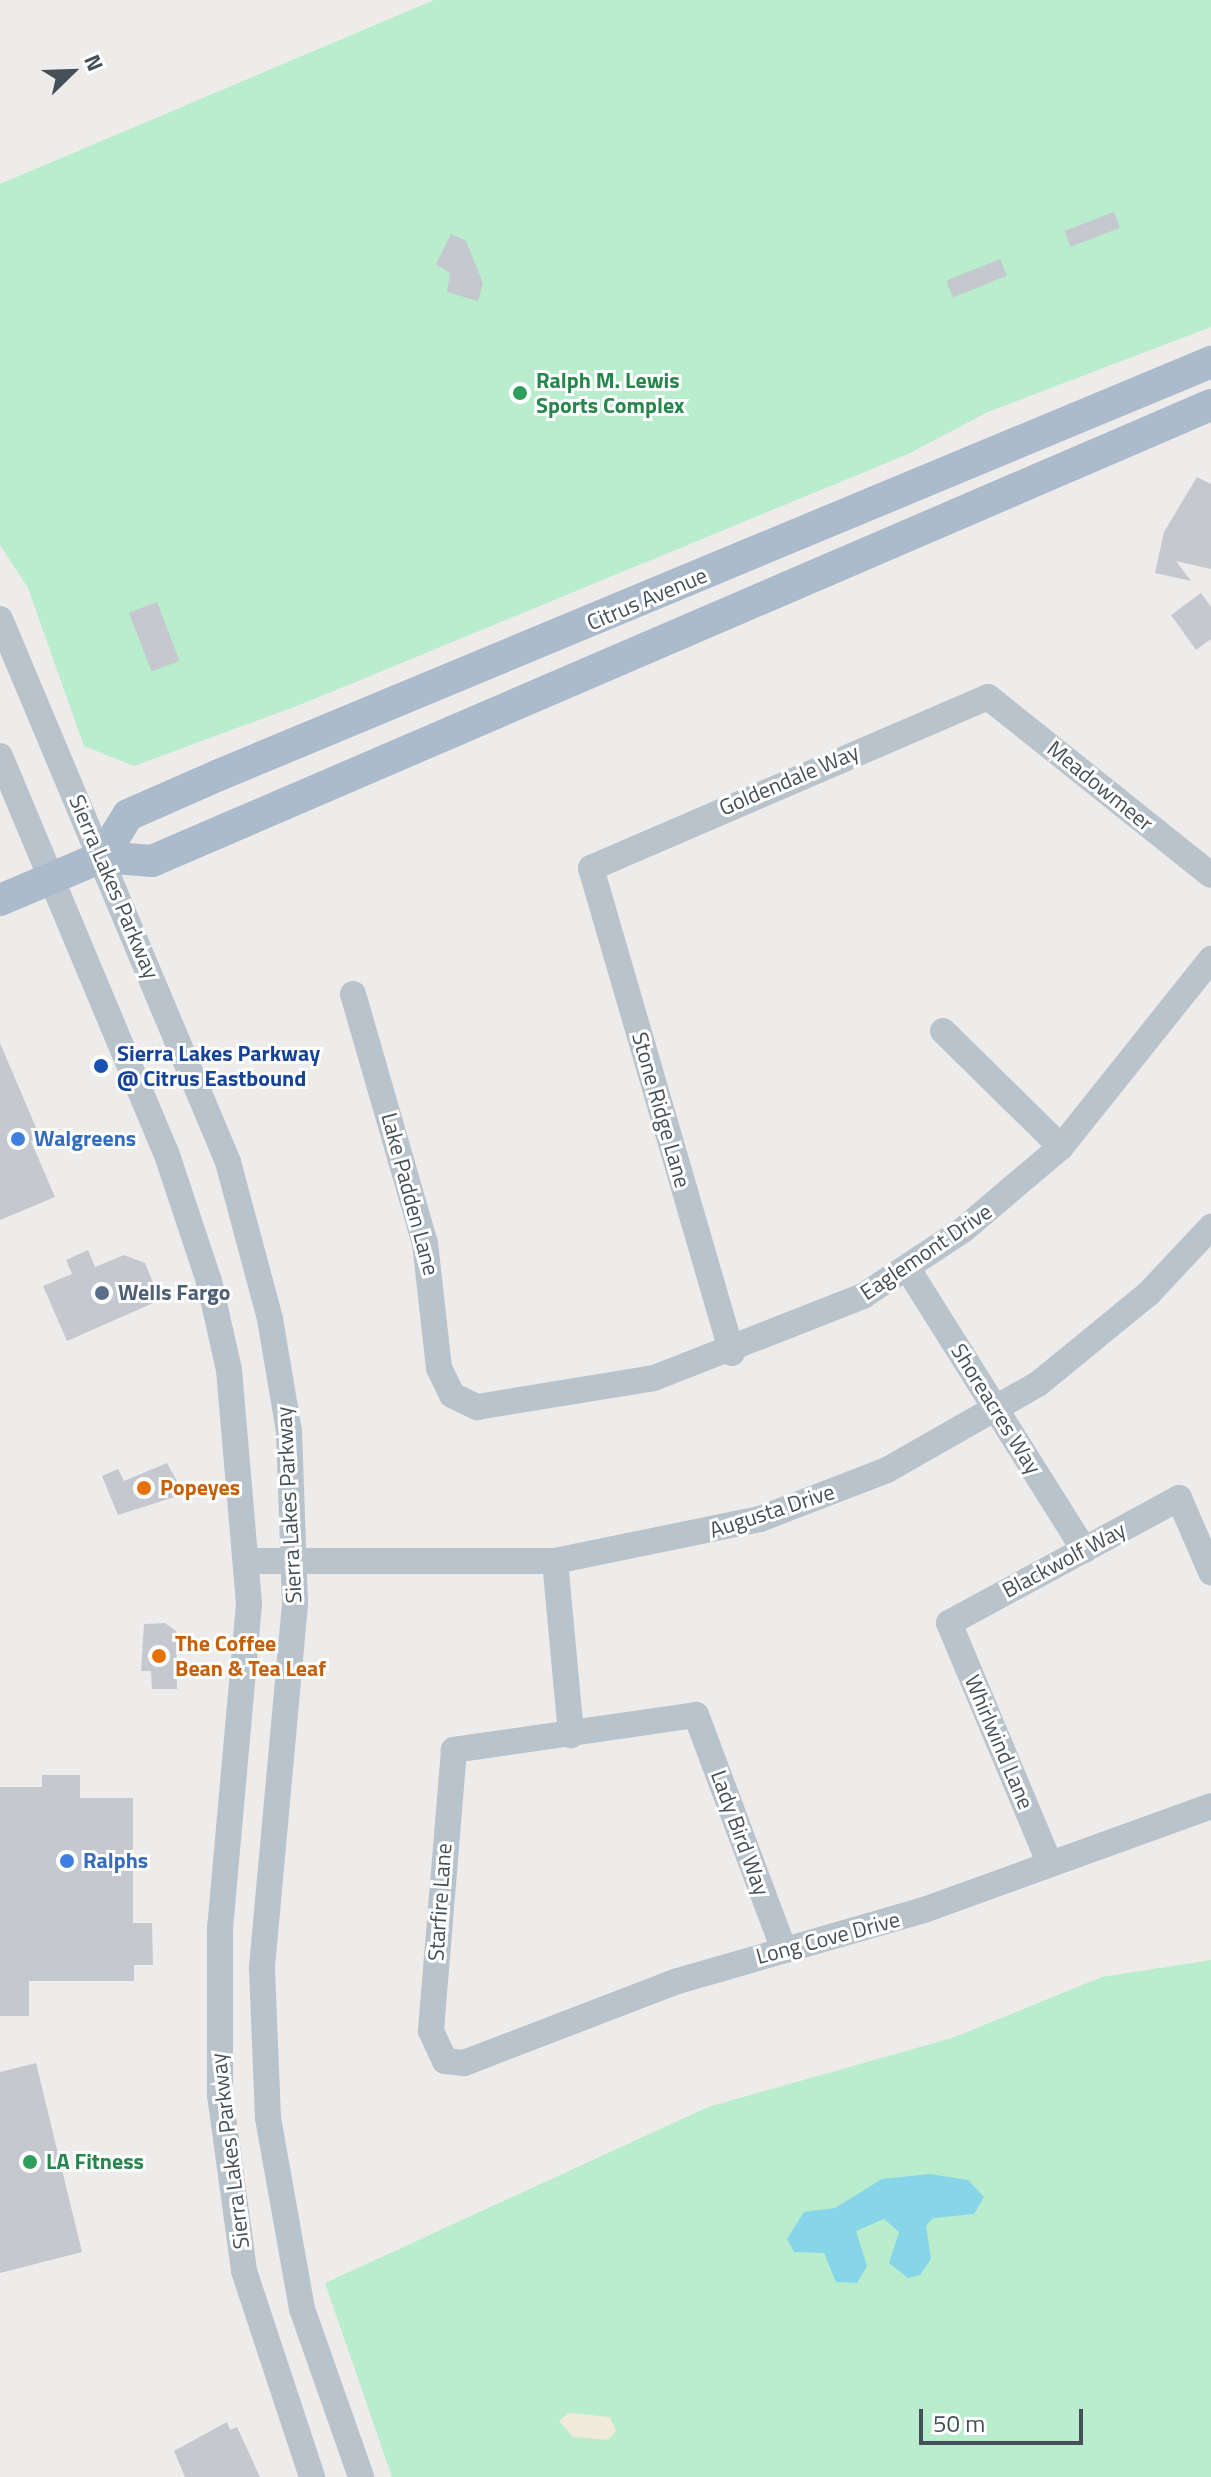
<!DOCTYPE html>
<style>
body{margin:0}
#map{position:relative;width:1211px;height:2477px;overflow:hidden;background:#eeebeb;font-family:"Titillium Web",sans-serif}
div>[style]{position:absolute}
[style*='--x']{left:calc(var(--x)*1px);top:calc(var(--y)*1px);width:calc(var(--w)*1px);rotate:calc(var(--a)*1deg)}
.green>*{inset:0;background:#b9edcd}
.sand>*{inset:0;background:#f0eadb}
.water>*{inset:0;background:#86d5e9}
.building>*{inset:0;background:#c5c8ce;transform-origin:0 0}
.minor>*{height:26px;margin:-13px;padding:0 13px;transform-origin:13px;border-radius:13px;background:#b9c3cb}
.major>*{height:32px;margin:-16px;padding:0 16px;transform-origin:16px;border-radius:16px;background:#abbbcb}
.dots>*{width:22px;height:22px;translate:-50% -50%;box-sizing:border-box;border:4px solid #fff;border-radius:50%}
span{translate:-50% -50%;white-space:nowrap;text-align:center;line-height:1.15;-webkit-text-stroke:6px #fff;paint-order:stroke}
.leisure-label{font-size:22px;color:#27864d;font-weight:700}
.left{translate:0 -50%;text-align:left}
.street-label{font-size:22px;color:#444f58}
.transit-label{font-size:22px;color:#164399;font-weight:700}
.shop-label{font-size:22px;color:#366cbe;font-weight:700}
.service-label{font-size:22px;color:#4e5e75;font-weight:700}
.food-label{font-size:22px;color:#c56008;font-weight:700}
.north{position:absolute;left:32px;top:32px;width:80px;height:80px;-webkit-text-stroke:6px #fff;paint-order:stroke;rotate:67deg;font-size:22px;font-weight:700;line-height:32px;text-align:center;color:#444f58}
.north::after{content:'';display:block;margin:auto;width:28px;height:36px;background:#444f58;clip-path:polygon(50% 0,100% 100%,50% 72%,0 100%)}
.scale{position:absolute;left:919px;top:2409px;width:164px;height:36px;box-sizing:border-box;border:4px solid #444f58;border-top:0;padding-left:10px;font-size:24px;line-height:28px;white-space:nowrap;color:#444f58;-webkit-text-stroke:6px #fff;paint-order:stroke}
</style>
<div id="map">
<div class="green">
<i style="clip-path:polygon(434px 0,1211px 0,1211px 327px,988px 412px,908px 454px,302px 704px,134px 766px,84px 746px,28px 588px,0 545px,0 184px)"></i>
<i style="clip-path:polygon(1211px 1960px,1211px 2477px,392px 2477px,325px 2283px,708px 2107px,952px 2038px,1102px 1977px)"></i>
</div>
<div class="sand">
<i style="clip-path:polygon(568px 2413px,610px 2417px,616px 2431px,608px 2440px,573px 2437px,559px 2421px)"></i>
</div>
<div class="water">
<i style="clip-path:polygon(930px 2174px,968px 2180px,984px 2197px,974px 2214px,933px 2218px,926px 2226px,931px 2259px,920px 2275px,908px 2278px,889px 2263px,899px 2232px,884px 2219px,856px 2231px,867px 2266px,857px 2283px,836px 2282px,824px 2253px,794px 2252px,787px 2239px,804px 2212px,835px 2208px,882px 2179px)"></i>
</div>
<div class="building">
<i style="left:1114px;top:212px;width:17px;height:53px;rotate:69deg"></i>
<i style="clip-path:polygon(451px 234px,466px 241px,483px 283px,478px 301px,447px 292px,450px 273px,436px 264px)"></i>
<i style="left:1000px;top:259px;width:18px;height:58px;rotate:68deg"></i>
<i style="clip-path:polygon(1197px 477px,1211px 484px,1211px 569px,1176px 561px,1191px 581px,1155px 573px,1164px 532px)"></i>
<i style="clip-path:polygon(1201px 593px,1211px 607px,1211px 639px,1196px 650px,1171px 615px)"></i>
<i style="left:157px;top:602px;width:63px;height:30px;rotate:69deg"></i>
<i style="clip-path:polygon(0 1043px,40px 1137px,31px 1141px,55px 1197px,0 1220px)"></i>
<i style="clip-path:polygon(88px 1250px,95px 1267px,124px 1255px,145px 1263px,160px 1300px,67px 1341px,43px 1286px,72px 1274px,66px 1260px)"></i>
<i style="clip-path:polygon(167px 1463px,184px 1494px,118px 1515px,102px 1476px,118px 1469px,124px 1481px)"></i>
<i style="clip-path:polygon(165px 1623px,176px 1631px,177px 1689px,152px 1689px,151px 1671px,141px 1671px,144px 1624px)"></i>
<i style="clip-path:polygon(42px 1775px,80px 1775px,80px 1798px,133px 1798px,133px 1923px,152px 1923px,153px 1965px,134px 1965px,134px 1981px,29px 1981px,29px 2016px,0 2016px,0 1787px,42px 1787px)"></i>
<i style="clip-path:polygon(36px 2063px,82px 2252px,0 2273px,0 2072px)"></i>
<i style="clip-path:polygon(227px 2422px,230px 2430px,237px 2427px,260px 2477px,185px 2477px,174px 2451px)"></i>
</div>
<div class="minor">
<i style="--x:0;--y:619;--w:589;--a:67.22"></i>
<i style="--x:228;--y:1162;--w:163;--a:75"></i>
<i style="--x:270;--y:1319;--w:114;--a:80.4"></i>
<i style="--x:289;--y:1431;--w:173;--a:88"></i>
<i style="--x:295;--y:1604;--w:366;--a:95.2"></i>
<i style="--x:262;--y:1969;--w:149;--a:87.7"></i>
<i style="--x:268;--y:2118;--w:194;--a:79.9"></i>
<i style="--x:302;--y:2309;--w:178;--a:70.6"></i>
<i style="--x:0;--y:756;--w:429;--a:67.3"></i>
<i style="--x:166;--y:1152;--w:136;--a:71.6"></i>
<i style="--x:209;--y:1281;--w:91;--a:77.3"></i>
<i style="--x:229;--y:1370;--w:235;--a:85.1"></i>
<i style="--x:249;--y:1604;--w:324;--a:95.1"></i>
<i style="--x:220;--y:1927;--w:168;--a:90"></i>
<i style="--x:220;--y:2095;--w:178;--a:82.2"></i>
<i style="--x:244;--y:2271;--w:217;--a:71.7"></i>
<i style="--x:353;--y:994;--w:259;--a:73.9"></i>
<i style="--x:425;--y:1243;--w:126;--a:83.6"></i>
<i style="--x:439;--y:1368;--w:30;--a:64"></i>
<i style="--x:452;--y:1395;--w:28;--a:26"></i>
<i style="--x:477;--y:1407;--w:179;--a:-9.3"></i>
<i style="--x:654;--y:1378;--w:225;--a:-21.4"></i>
<i style="--x:863;--y:1296;--w:120;--a:-33.4"></i>
<i style="--x:963;--y:1230;--w:128;--a:-40.3"></i>
<i style="--x:1061;--y:1147;--w:241;--a:-51.4"></i>
<i style="--x:943;--y:1031;--w:165;--a:44.5"></i>
<i style="--x:908;--y:1269;--w:332;--a:57.9"></i>
<i style="--x:732;--y:1353;--w:505;--a:-106.21"></i>
<i style="--x:591;--y:868;--w:432;--a:-23.3"></i>
<i style="--x:988;--y:697;--w:285;--a:38.6"></i>
<i style="--x:248;--y:1561;--w:307;--a:0"></i>
<i style="--x:555;--y:1561;--w:209;--a:-11.6"></i>
<i style="--x:760;--y:1519;--w:136;--a:-21.1"></i>
<i style="--x:887;--y:1470;--w:174;--a:-29.7"></i>
<i style="--x:1038;--y:1384;--w:144;--a:-39.3"></i>
<i style="--x:1149;--y:1293;--w:91;--a:-46.8"></i>
<i style="--x:555;--y:1561;--w:175;--a:84.7"></i>
<i style="--x:1049;--y:1862;--w:259;--a:-112.7"></i>
<i style="--x:949;--y:1623;--w:262;--a:-28.5"></i>
<i style="--x:1179;--y:1498;--w:81;--a:66.6"></i>
<i style="--x:784;--y:1950;--w:251;--a:-110.5"></i>
<i style="--x:696;--y:1715;--w:245;--a:171.8"></i>
<i style="--x:454;--y:1750;--w:282;--a:94.7"></i>
<i style="--x:431;--y:2031;--w:33;--a:65"></i>
<i style="--x:445;--y:2061;--w:19;--a:6"></i>
<i style="--x:464;--y:2063;--w:229;--a:-21"></i>
<i style="--x:678;--y:1981;--w:256;--a:-16.1"></i>
<i style="--x:924;--y:1910;--w:305;--a:-19.9"></i>
</div>
<div class="major">
<i style="--x:102;--y:857;--w:49;--a:-58.2"></i>
<i style="--x:128;--y:815;--w:99;--a:-23.7"></i>
<i style="--x:219;--y:775;--w:1075;--a:-22.6"></i>
<i style="--x:0;--y:900;--w:111;--a:-22.9"></i>
<i style="--x:102;--y:857;--w:50;--a:4.6"></i>
<i style="--x:152;--y:861;--w:1153;--a:-23.3"></i>
</div>
<div class="dots">
<i style="left:520px;top:393px;background:#2e9e5b"></i>
<i style="left:101px;top:1066px;background:#1a4fb4"></i>
<i style="left:18px;top:1139px;background:#3f7fe0"></i>
<i style="left:102px;top:1293px;background:#5c6f8a"></i>
<i style="left:144px;top:1488px;background:#e8710a"></i>
<i style="left:159px;top:1656px;background:#e8710a"></i>
<i style="left:67px;top:1861px;background:#3f7fe0"></i>
<i style="left:30px;top:2162px;background:#2e9e5b"></i>
</div>
<div class="leisure-label">
<span class="left" style="left:536px;top:393px">Ralph M. Lewis<br>Sports Complex</span>
<span class="left" style="left:46px;top:2162px">LA Fitness</span>
</div>
<div class="street-label">
<span style="left:647px;top:599px;rotate:-23deg">Citrus Avenue</span>
<span style="left:789px;top:780px;rotate:-23deg">Goldendale Way</span>
<span style="left:1100px;top:786px;rotate:39deg">Meadowmeer</span>
<span style="left:114px;top:887px;rotate:67deg">Sierra Lakes Parkway</span>
<span style="left:661px;top:1110px;rotate:74deg">Stone Ridge Lane</span>
<span style="left:410px;top:1194px;rotate:75deg">Lake Padden Lane</span>
<span style="left:926px;top:1252px;rotate:-34deg">Eaglemont Drive</span>
<span style="left:996px;top:1409px;rotate:58deg">Shoreacres Way</span>
<span style="left:289px;top:1505px;rotate:-93deg">Sierra Lakes Parkway</span>
<span style="left:772px;top:1511px;rotate:-18deg">Augusta Drive</span>
<span style="left:1064px;top:1560px;rotate:-28deg">Blackwolf Way</span>
<span style="left:999px;top:1742px;rotate:67deg">Whirlwind Lane</span>
<span style="left:740px;top:1833px;rotate:70deg">Lady Bird Way</span>
<span style="left:440px;top:1902px;rotate:-86deg">Starfire Lane</span>
<span style="left:828px;top:1938px;rotate:-15deg">Long Cove Drive</span>
<span style="left:230px;top:2151px;rotate:-97deg">Sierra Lakes Parkway</span>
</div>
<div class="transit-label">
<span class="left" style="left:117px;top:1066px">Sierra Lakes Parkway<br>@ Citrus Eastbound</span>
</div>
<div class="shop-label">
<span class="left" style="left:34px;top:1139px">Walgreens</span>
<span class="left" style="left:83px;top:1861px">Ralphs</span>
</div>
<div class="service-label">
<span class="left" style="left:118px;top:1293px">Wells Fargo</span>
</div>
<div class="food-label">
<span class="left" style="left:160px;top:1488px">Popeyes</span>
<span class="left" style="left:175px;top:1656px">The Coffee<br>Bean &amp; Tea Leaf</span>
</div>
<div class="north">N</div>
<div class="scale">50 m</div>
</div>
